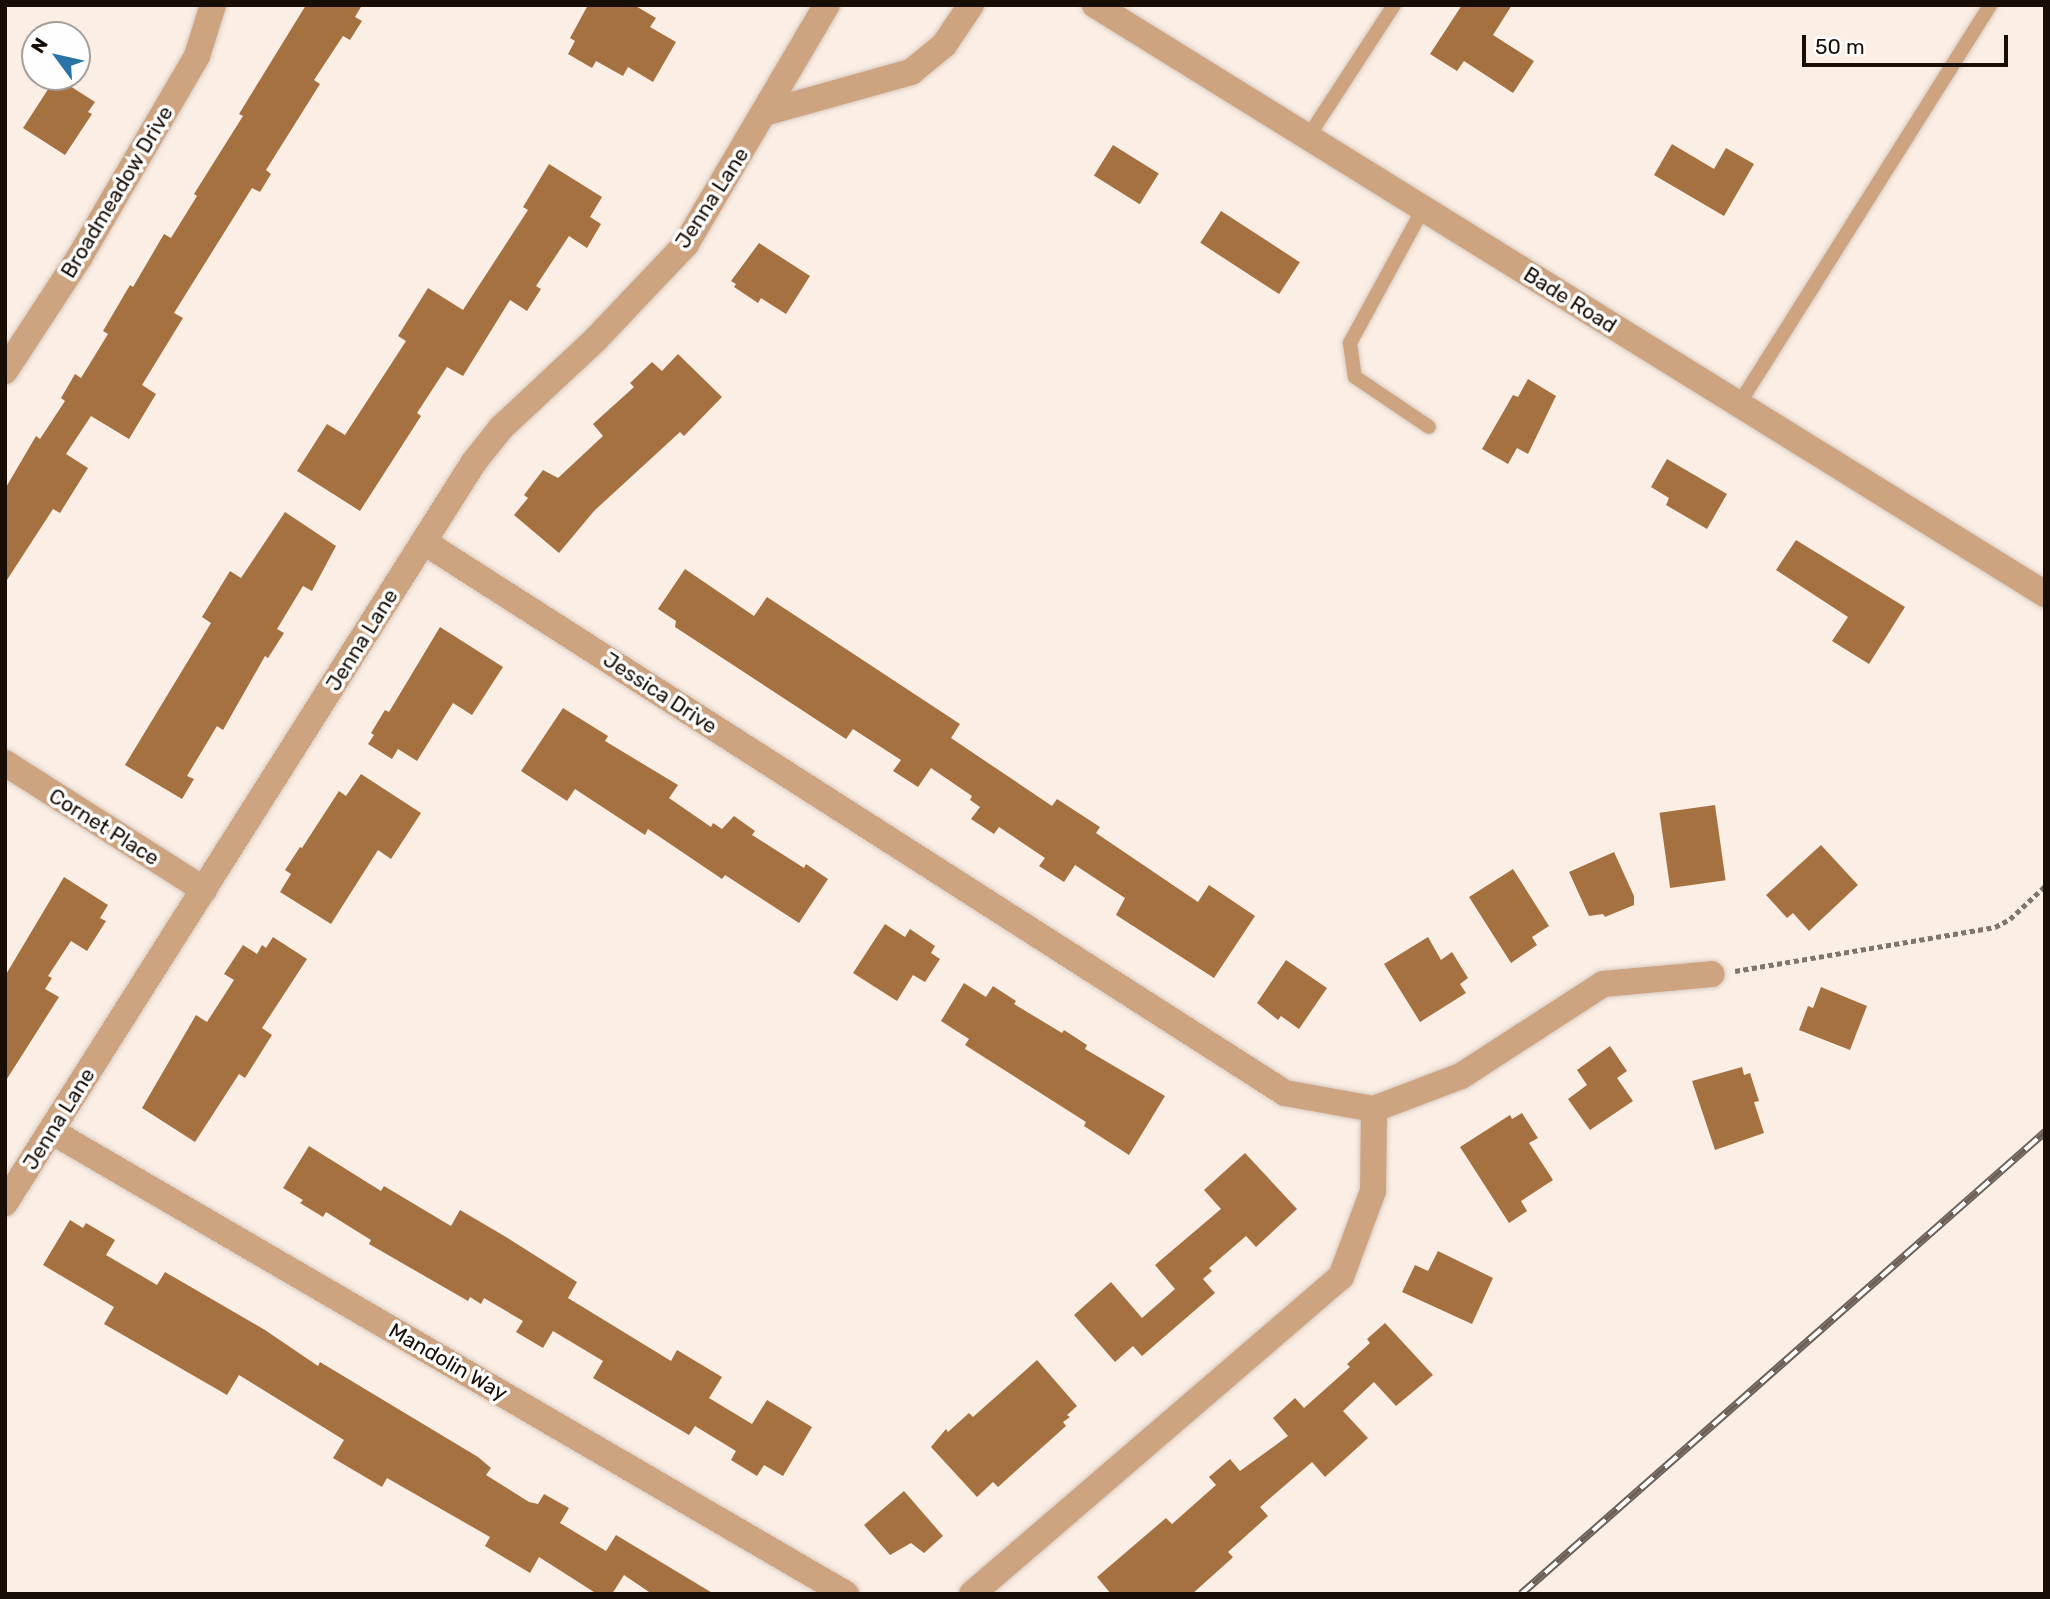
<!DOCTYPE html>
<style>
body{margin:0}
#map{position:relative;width:2050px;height:1599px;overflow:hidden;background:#fbeee4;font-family:Rubik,sans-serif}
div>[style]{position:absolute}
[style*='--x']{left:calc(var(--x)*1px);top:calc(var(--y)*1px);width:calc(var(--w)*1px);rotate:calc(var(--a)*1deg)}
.building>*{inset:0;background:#a67140;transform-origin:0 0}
.path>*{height:4.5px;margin-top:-2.25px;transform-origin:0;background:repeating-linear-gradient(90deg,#80756c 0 5px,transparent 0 8.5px)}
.roads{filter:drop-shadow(0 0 2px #d7cac0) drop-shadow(0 0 2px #d7cac0)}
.lane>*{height:14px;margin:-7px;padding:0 7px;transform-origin:7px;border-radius:7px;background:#cda380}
.street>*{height:26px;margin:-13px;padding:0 13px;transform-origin:13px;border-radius:13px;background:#cda380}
.rail>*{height:8px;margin-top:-4px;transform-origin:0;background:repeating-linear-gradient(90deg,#fefefe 0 16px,#6c6058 0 32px);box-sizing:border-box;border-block:2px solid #6c6058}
span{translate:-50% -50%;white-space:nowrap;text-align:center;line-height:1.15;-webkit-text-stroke:7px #fefefe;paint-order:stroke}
.street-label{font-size:21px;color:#180e06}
.frame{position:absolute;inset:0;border:7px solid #180e06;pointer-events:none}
.north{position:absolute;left:21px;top:21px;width:70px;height:70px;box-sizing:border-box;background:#fefefe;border:2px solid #a29e9b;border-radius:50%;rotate:303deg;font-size:19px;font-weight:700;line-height:28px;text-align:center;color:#180e06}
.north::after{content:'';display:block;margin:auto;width:24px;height:32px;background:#2975a8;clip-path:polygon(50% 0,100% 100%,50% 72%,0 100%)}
.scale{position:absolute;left:1802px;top:35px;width:206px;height:32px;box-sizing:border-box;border:4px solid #180e06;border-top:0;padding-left:9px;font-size:21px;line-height:24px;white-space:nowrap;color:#180e06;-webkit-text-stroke:5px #fefefe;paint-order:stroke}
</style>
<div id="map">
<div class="building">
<i style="clip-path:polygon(306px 5px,362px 5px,355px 17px,362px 21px,350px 40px,343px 36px,314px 80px,320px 84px,266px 170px,271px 174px,260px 192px,252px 188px,174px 313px,183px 318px,142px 385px,156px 394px,129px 439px,91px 416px,66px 454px,88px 468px,60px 513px,53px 509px,5px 583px,5px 489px,36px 436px,40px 439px,65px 401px,61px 398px,75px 374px,81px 378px,108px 334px,103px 331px,130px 285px,133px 287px,164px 234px,171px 238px,197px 196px,194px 194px,243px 116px,239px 114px)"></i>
<i style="clip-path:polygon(588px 5px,634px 5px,656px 18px,650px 27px,676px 42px,653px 82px,628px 67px,623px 76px,596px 61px,592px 68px,568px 54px,575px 41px,570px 38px)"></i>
<i style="clip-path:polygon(1462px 5px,1512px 5px,1493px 35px,1534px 61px,1513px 93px,1464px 61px,1457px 71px,1430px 54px)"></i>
<i style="clip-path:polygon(56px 77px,95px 102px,88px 112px,92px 114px,65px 155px,23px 128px)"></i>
<i style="clip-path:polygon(1672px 144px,1714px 169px,1726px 148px,1754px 164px,1724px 216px,1654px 175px)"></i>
<i style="left:1113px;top:145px;width:54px;height:36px;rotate:32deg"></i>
<i style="clip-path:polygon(549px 164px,602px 197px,590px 217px,601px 224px,587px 248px,569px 236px,536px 286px,541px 289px,527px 311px,510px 300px,463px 376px,447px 367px,417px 413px,421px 416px,360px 511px,297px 471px,327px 424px,345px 435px,406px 341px,398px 336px,428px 288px,463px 310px,528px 210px,523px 207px)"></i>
<i style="left:1221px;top:211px;width:94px;height:38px;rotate:33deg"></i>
<i style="clip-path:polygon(759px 243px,810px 276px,786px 314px,761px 298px,758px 303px,734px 287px,736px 284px,731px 281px)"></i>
<i style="clip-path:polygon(678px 354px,722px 397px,684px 436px,680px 432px,594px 511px,559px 553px,514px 515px,528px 498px,524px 495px,543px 470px,558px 478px,603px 436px,593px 424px,634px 387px,630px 383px,652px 362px,662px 371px)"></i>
<i style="clip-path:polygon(1528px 379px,1556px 396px,1528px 454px,1517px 448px,1508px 464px,1482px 449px,1513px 395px,1518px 397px)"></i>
<i style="clip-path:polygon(1667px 459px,1727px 494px,1707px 529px,1666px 505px,1669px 498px,1651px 487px)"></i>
<i style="clip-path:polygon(285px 512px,336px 546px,312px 591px,303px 586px,277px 629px,284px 633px,268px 658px,265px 656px,223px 730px,217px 726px,187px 776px,194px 779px,182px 799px,125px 765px,211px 623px,202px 617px,230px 571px,241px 578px)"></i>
<i style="clip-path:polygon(1796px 540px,1905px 607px,1869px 664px,1832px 641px,1848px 617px,1776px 570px)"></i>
<i style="clip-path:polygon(685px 569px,754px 616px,767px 597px,960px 724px,951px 738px,1052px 806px,1057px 799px,1100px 827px,1096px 833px,1198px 902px,1209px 885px,1255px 916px,1214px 978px,1116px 915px,1125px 898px,1075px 865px,1064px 882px,1039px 866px,1045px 858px,999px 827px,994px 834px,971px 819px,980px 807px,970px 800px,972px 796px,931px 768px,918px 787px,893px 771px,901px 760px,853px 729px,846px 739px,675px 627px,676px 621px,658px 609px)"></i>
<i style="clip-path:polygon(440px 627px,503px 667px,472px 715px,453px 703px,417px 761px,398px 749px,392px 759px,368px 744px,374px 735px,371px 733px,385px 710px,389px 712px)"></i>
<i style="clip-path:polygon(563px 708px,608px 736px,605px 741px,678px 785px,669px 798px,711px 827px,713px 823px,722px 829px,734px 816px,755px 831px,752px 835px,804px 868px,806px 864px,828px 879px,799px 923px,725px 875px,722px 879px,648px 829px,645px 835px,575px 789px,567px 801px,521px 771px)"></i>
<i style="clip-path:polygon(361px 774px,421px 813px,391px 859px,378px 850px,331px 924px,280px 892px,291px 874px,285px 870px,300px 847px,302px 848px,339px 791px,346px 796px)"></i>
<i style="left:1715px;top:805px;width:76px;height:56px;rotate:82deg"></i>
<i style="clip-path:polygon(1821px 845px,1858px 885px,1809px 931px,1793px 913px,1787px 918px,1766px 895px)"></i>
<i style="clip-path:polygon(1614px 852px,1634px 896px,1634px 905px,1605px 917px,1603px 914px,1589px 916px,1569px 872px)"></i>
<i style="clip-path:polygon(1513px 869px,1549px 926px,1532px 937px,1537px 945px,1511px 963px,1469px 897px)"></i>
<i style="clip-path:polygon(64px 877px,108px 905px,100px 918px,106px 921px,87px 951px,71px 941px,48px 976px,52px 978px,45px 989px,59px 997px,5px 1082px,5px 976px)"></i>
<i style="clip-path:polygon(885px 924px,905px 937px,910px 929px,935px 946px,931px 953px,940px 959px,925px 982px,913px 975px,897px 1001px,853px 973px)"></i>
<i style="clip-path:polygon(273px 937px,307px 959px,262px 1028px,272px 1035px,245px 1078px,239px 1074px,195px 1142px,142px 1108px,196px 1015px,207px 1022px,234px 980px,224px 974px,243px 945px,257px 954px,262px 945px,266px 948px)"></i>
<i style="clip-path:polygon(1428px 937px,1441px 960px,1452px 952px,1468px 978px,1460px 984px,1466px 993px,1420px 1022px,1384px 964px)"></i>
<i style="clip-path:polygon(1286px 960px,1327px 988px,1299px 1029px,1281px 1016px,1278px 1020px,1257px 1003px)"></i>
<i style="clip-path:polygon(964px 983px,986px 997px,993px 986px,1016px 1001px,1014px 1004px,1062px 1033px,1064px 1030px,1087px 1045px,1085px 1049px,1165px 1096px,1129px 1155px,1084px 1126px,1086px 1122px,965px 1045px,969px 1039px,941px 1021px)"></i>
<i style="clip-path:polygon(1821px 987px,1867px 1006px,1850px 1050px,1799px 1030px,1808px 1006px,1813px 1008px)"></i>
<i style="clip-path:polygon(1610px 1046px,1627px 1071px,1617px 1078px,1633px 1101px,1590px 1130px,1568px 1099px,1587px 1085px,1577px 1070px)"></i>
<i style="clip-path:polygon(1742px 1067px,1744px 1075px,1750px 1073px,1759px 1101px,1754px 1102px,1764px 1133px,1715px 1150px,1692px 1081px)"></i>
<i style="clip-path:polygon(1522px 1113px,1538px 1138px,1529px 1143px,1553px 1180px,1521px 1201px,1527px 1211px,1509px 1223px,1460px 1147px,1510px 1115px,1512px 1119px)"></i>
<i style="clip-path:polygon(309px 1146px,381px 1191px,384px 1186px,451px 1226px,460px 1210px,506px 1237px,577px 1282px,568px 1298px,671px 1361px,677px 1350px,722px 1377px,709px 1398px,752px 1424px,767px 1400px,812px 1427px,783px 1476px,764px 1465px,757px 1476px,731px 1460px,736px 1451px,695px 1426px,689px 1435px,593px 1378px,603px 1361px,553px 1331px,543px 1348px,516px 1332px,523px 1321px,484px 1298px,481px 1304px,470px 1297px,468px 1301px,369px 1244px,371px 1240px,326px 1212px,323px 1217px,300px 1203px,303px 1200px,283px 1188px)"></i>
<i style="clip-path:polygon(1245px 1153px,1297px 1209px,1256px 1247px,1246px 1236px,1209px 1268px,1212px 1271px,1203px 1279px,1215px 1293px,1142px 1356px,1133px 1346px,1115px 1362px,1074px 1315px,1111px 1282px,1142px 1318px,1175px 1289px,1155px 1265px,1221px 1209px,1204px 1190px)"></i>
<i style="clip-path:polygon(70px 1220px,83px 1228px,86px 1223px,115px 1240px,106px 1255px,157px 1285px,165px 1272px,265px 1330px,318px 1366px,320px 1362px,478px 1457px,491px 1468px,486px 1475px,529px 1502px,538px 1504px,544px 1494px,569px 1508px,560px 1523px,606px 1551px,616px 1535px,714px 1594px,652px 1594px,624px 1575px,612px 1594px,597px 1594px,539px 1557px,530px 1573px,485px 1546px,490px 1537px,387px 1478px,382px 1487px,333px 1458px,344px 1440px,239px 1375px,227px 1395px,104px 1324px,114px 1307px,43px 1265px)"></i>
<i style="clip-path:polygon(1438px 1251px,1493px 1278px,1472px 1324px,1402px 1292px,1415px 1265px,1428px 1271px)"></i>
<i style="clip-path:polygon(1385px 1323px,1433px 1375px,1396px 1406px,1374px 1382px,1343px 1411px,1368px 1438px,1325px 1477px,1312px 1462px,1260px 1507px,1268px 1516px,1228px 1552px,1233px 1557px,1230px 1560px,1192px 1594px,1111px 1594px,1097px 1577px,1166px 1518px,1172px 1524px,1216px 1485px,1209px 1477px,1230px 1459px,1240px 1471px,1288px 1436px,1273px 1418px,1295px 1398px,1304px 1408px,1350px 1367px,1347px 1364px,1370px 1343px,1367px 1339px)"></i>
<i style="clip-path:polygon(1037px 1360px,1077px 1406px,1067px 1415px,1070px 1417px,1063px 1422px,1066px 1426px,998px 1487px,993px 1482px,977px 1497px,931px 1447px,946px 1429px,948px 1432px,969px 1413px,973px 1417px)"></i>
<i style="clip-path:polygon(904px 1491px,943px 1536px,924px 1553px,911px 1543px,890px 1555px,864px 1525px)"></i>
</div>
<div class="path">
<i style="--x:1735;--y:971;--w:264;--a:-9.6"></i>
<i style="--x:1995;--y:927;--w:17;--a:-28"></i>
<i style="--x:2010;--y:919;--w:48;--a:-43.3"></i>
</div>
<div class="roads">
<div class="lane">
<i style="--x:1308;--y:137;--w:158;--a:-56.9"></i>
<i style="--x:1423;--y:209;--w:153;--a:118.6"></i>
<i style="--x:1350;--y:343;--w:34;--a:82"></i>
<i style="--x:1355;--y:377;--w:89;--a:34"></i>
<i style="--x:1739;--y:404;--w:471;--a:-57.8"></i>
</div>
<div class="street">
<i style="--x:1095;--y:5;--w:1118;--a:31.8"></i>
<i style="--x:764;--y:113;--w:153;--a:-15.6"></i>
<i style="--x:911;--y:72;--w:43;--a:-39.3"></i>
<i style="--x:944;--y:45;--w:48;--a:-56"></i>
<i style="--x:5;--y:371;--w:135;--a:-56.8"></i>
<i style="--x:79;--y:258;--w:234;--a:-59.7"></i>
<i style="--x:197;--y:56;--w:53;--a:-72.6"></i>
<i style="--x:424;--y:542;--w:1022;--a:32.62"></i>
<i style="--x:1285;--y:1093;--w:90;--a:10.2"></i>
<i style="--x:1374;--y:1109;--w:93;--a:-20.8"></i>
<i style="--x:1461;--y:1076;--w:169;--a:-32.9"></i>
<i style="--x:1603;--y:984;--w:109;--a:-5.2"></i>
<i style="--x:5;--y:763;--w:236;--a:32.5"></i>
<i style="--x:51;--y:1131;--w:920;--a:30.22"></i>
<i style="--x:5;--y:1203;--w:877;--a:-57.67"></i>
<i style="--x:474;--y:462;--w:43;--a:-51.5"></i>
<i style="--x:501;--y:428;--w:130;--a:-43.1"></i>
<i style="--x:596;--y:339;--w:131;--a:-46.5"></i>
<i style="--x:686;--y:244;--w:277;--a:-59.5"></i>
<i style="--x:972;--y:1594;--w:486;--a:-40.7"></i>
<i style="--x:1341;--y:1277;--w:92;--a:-69.6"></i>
<i style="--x:1373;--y:1191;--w:82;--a:-89.3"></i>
</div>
</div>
<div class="rail">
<i style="--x:1521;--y:1594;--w:699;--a:-41.4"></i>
</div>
<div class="street-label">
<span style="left:117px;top:192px;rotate:-59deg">Broadmeadow Drive</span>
<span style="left:712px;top:198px;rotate:-57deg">Jenna Lane</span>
<span style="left:1570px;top:300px;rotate:32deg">Bade Road</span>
<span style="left:362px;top:640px;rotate:-58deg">Jenna Lane</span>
<span style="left:660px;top:693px;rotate:33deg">Jessica Drive</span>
<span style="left:104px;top:827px;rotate:32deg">Cornet Place</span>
<span style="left:59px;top:1119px;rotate:-58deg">Jenna Lane</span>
<span style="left:448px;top:1362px;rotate:30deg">Mandolin Way</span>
</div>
<div class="frame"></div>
<div class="north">N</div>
<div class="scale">50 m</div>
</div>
